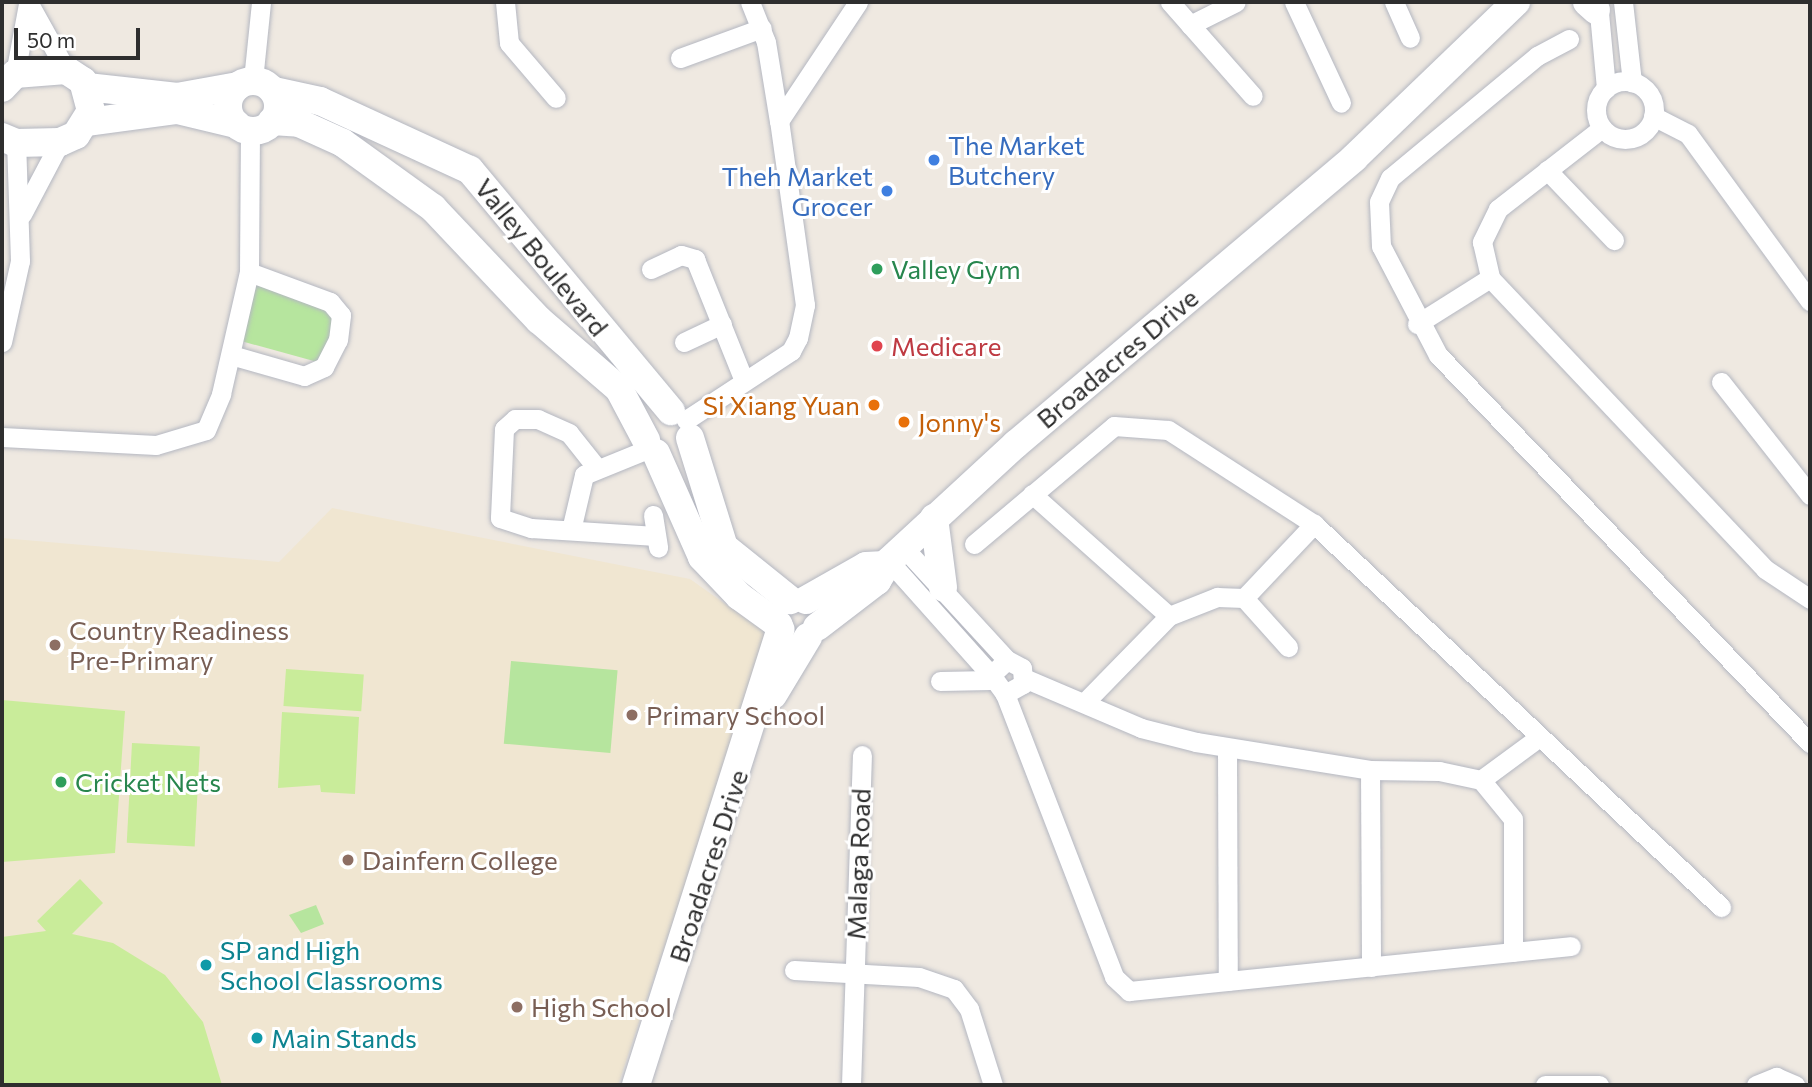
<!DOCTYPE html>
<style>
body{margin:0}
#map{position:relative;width:1812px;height:1087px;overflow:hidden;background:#efe9e1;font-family:Commissioner,sans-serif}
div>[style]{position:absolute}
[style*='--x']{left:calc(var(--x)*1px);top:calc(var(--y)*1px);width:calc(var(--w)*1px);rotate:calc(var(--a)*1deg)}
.education>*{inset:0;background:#f0e6d1}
.green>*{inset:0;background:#b6e59e;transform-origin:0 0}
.pitch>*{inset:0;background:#c9ec9a;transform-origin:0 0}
.roads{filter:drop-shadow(0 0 2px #b4b7c1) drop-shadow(0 0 2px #b4b7c1)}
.street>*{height:19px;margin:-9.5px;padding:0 9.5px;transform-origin:9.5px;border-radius:9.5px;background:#fff}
.street>.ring{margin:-9.5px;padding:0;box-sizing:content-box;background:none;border:19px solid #fff;border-radius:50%}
.secondary>*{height:28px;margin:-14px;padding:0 14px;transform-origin:14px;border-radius:14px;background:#fff}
.secondary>.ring{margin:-14px;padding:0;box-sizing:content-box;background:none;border:28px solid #fff;border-radius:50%}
.dots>*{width:19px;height:19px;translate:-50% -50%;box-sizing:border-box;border:4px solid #fff;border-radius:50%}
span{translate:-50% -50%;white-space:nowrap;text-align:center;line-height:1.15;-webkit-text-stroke:6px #fff;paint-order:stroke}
.shop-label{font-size:26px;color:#366cbe}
.left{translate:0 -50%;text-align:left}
.right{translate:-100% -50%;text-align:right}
.street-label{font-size:26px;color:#2e2e2e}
.leisure-label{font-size:26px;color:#27864d}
.health-label{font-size:26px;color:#be3a42}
.food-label{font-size:26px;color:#c56008}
.education-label{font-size:26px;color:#785e54}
.culture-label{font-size:26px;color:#0d838f}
.frame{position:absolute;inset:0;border:4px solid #2e2e2e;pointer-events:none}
.scale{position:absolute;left:14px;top:28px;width:126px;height:32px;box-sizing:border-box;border:4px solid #2e2e2e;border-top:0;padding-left:9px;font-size:21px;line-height:24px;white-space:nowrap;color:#2e2e2e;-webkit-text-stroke:5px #fff;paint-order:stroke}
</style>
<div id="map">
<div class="education">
<i style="clip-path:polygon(332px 508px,690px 579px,769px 635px,618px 1085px,2px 1085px,2px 538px,279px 562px)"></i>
</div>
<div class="green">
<i style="clip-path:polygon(258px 280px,340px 315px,321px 363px,241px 341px)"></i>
<i style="left:511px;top:661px;width:107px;height:83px;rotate:5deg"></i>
<i style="clip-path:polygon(316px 905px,324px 924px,301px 933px,289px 915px)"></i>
</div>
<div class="pitch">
<i style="left:286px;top:669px;width:78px;height:37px;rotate:4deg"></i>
<i style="clip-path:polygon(2px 700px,125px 711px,115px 853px,2px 862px)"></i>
<i style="clip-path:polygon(282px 712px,359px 717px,355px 794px,321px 792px,320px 785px,278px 788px)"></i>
<i style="left:132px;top:743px;width:68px;height:100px;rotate:3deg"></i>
<i style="clip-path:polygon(80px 879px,103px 903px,72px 934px,113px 943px,165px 975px,203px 1022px,222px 1085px,2px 1085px,2px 937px,46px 931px,37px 921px)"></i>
</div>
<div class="roads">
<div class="street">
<i style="--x:28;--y:2;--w:78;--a:60.8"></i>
<i style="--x:505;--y:2;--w:41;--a:84.4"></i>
<i style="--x:509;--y:43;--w:72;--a:49.5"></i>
<i style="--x:750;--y:2;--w:43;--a:68.2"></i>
<i style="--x:766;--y:42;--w:80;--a:80.7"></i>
<i style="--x:1170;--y:2;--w:125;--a:48.6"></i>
<i style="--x:1294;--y:2;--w:111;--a:65"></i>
<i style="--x:1394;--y:2;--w:39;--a:66"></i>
<i style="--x:1598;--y:2;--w:87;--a:84.7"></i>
<i style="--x:1623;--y:2;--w:81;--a:83.6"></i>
<i style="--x:1190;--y:25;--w:51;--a:-26.6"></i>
<i style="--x:1569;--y:39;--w:36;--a:152"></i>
<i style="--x:1537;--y:56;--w:191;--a:140.3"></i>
<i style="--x:1390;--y:178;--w:26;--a:115"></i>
<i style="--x:1379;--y:202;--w:44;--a:87.4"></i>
<i style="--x:1381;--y:246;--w:123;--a:62.4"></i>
<i style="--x:1438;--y:355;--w:538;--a:46.21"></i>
<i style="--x:680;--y:58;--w:87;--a:-20.1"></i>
<i style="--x:15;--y:74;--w:71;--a:-79.5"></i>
<i style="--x:253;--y:80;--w:78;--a:-84.1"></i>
<i class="ring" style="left:1596px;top:81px;width:39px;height:39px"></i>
<i style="--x:1653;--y:116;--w:39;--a:27"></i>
<i style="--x:1688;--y:134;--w:207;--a:53.9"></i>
<i style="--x:1602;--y:128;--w:132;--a:142.1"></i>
<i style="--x:1498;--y:209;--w:37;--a:116"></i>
<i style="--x:1482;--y:242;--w:37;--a:77"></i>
<i style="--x:1490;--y:278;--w:400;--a:46.6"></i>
<i style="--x:1765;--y:569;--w:54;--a:33.7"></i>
<i style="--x:1547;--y:170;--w:97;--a:46.3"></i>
<i style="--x:22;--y:214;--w:81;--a:-62.2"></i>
<i style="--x:651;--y:269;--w:33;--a:-25"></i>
<i style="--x:681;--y:255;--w:15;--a:16"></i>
<i style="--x:695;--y:259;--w:131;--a:68.1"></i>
<i style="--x:1417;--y:324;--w:86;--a:-32.2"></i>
<i style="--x:2;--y:342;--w:83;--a:-77.5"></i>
<i style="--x:20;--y:261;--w:118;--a:-91.9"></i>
<i style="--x:684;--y:342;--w:42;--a:-25.3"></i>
<i style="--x:231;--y:355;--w:76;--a:16"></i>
<i style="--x:304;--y:376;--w:22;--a:-24"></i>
<i style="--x:324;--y:367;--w:30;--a:-63"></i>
<i style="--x:338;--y:340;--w:25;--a:-83"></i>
<i style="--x:341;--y:315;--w:17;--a:-130"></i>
<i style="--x:330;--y:302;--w:86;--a:-159.7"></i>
<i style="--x:1721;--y:382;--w:144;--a:51.8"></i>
<i style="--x:686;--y:420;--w:126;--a:-33.3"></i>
<i style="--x:791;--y:351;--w:15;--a:-62"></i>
<i style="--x:798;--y:338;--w:34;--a:-78"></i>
<i style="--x:805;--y:305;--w:186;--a:-98"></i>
<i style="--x:779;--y:121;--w:143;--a:-56.4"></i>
<i style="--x:2;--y:437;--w:154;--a:3"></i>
<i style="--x:156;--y:445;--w:52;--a:-16.7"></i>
<i style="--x:206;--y:430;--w:39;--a:-67"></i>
<i style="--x:221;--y:394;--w:125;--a:-77.1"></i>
<i style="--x:249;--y:272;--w:142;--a:-89.6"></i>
<i style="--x:596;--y:467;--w:43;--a:-128.5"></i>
<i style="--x:569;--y:433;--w:34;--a:-156"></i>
<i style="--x:538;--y:419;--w:23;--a:180"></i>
<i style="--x:515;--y:419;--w:15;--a:138"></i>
<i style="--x:504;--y:429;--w:89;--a:92.6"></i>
<i style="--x:500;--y:518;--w:33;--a:18"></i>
<i style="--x:531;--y:528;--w:125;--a:3.7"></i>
<i style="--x:1032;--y:494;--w:183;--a:41.7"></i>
<i style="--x:653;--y:515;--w:33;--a:81"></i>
<i style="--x:571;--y:530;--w:57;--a:-76.7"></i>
<i style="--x:584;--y:475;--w:71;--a:-22.2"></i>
<i style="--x:974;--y:544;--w:183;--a:-40.1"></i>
<i style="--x:1114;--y:426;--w:54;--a:4.2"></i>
<i style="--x:1168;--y:430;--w:174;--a:32.8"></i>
<i style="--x:1314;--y:524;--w:559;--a:43.26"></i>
<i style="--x:904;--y:548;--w:152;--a:47.4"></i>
<i style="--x:1007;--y:660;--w:17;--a:28"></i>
<i style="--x:1022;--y:668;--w:16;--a:86"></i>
<i style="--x:1023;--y:684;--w:21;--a:151"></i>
<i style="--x:1005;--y:694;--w:24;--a:-126"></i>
<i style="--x:991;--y:675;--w:22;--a:-43"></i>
<i style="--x:889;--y:561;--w:153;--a:48.2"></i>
<i style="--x:1244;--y:598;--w:102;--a:-46.6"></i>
<i style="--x:1024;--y:678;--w:127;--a:23.1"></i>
<i style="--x:1141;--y:728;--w:57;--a:14.3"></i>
<i style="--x:1196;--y:742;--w:176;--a:9.1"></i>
<i style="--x:1370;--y:770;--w:69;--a:0.8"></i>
<i style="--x:1439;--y:771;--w:43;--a:12.1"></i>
<i style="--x:1481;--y:780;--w:50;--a:50.6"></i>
<i style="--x:1513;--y:819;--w:133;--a:90"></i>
<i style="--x:940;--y:681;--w:51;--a:-1.1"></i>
<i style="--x:1005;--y:694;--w:303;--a:68.9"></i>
<i style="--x:1114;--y:977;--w:21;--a:43"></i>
<i style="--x:1129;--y:991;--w:444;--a:-5.8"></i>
<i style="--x:1085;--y:702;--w:120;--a:-45.7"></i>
<i style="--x:1169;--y:616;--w:52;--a:-21.6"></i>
<i style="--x:1217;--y:597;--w:27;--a:2"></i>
<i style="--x:1244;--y:598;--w:66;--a:48.1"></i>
<i style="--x:1227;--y:748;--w:233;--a:89.8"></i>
<i style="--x:1370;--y:770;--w:197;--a:89.7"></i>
<i style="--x:1481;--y:780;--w:71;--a:-36.4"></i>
<i style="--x:794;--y:970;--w:125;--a:3.2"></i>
<i style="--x:919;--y:977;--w:37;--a:19"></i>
<i style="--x:954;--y:989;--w:25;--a:53"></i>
<i style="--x:969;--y:1009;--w:80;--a:72.5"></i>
<i style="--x:851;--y:1085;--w:330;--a:-88.1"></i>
<i style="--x:1545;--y:1085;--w:54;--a:0"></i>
<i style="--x:1756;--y:1085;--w:22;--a:-22"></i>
<i style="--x:1776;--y:1077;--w:21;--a:23"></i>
</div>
<div class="secondary">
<i style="--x:1587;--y:2;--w:12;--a:42"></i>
<i class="ring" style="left:228px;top:81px;width:22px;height:22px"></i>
<i style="--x:87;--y:87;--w:91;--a:6.3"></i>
<i style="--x:177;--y:97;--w:62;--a:-10.2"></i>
<i style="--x:2;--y:88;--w:19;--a:-47"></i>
<i style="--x:15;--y:74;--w:51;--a:-4.5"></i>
<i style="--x:66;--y:70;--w:20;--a:33"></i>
<i style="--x:83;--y:81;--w:31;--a:75"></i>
<i style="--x:91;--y:111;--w:28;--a:122"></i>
<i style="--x:76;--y:135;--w:17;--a:156"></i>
<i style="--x:60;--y:142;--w:44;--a:178.7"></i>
<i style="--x:16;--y:143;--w:15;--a:-157"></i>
<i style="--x:274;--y:91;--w:47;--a:12.3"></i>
<i style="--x:320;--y:101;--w:165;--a:24.7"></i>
<i style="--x:470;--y:170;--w:314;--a:50.2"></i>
<i style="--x:272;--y:121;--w:27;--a:4"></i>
<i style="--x:299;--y:123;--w:48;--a:24.4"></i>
<i style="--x:343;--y:143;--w:111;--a:35.8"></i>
<i style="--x:433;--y:208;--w:154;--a:46.6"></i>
<i style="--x:539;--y:320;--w:106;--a:40.8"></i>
<i style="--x:619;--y:389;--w:58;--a:62.1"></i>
<i style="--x:88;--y:122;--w:90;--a:-7.7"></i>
<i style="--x:177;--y:110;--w:61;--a:13.3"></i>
<i style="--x:690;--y:438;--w:114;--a:72.7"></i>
<i style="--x:724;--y:547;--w:85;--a:38.8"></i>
<i style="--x:656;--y:453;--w:114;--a:66.1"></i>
<i style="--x:702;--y:557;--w:54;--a:46.5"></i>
<i style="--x:739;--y:596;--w:49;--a:35.9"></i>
<i style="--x:934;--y:518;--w:70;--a:82.6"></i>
<i style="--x:806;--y:600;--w:69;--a:-29.5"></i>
<i style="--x:866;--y:566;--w:19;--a:-3"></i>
<i style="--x:817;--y:627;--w:76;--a:-37.5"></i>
<i style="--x:877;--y:581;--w:23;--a:-59"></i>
<i style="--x:889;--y:561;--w:173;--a:-42.7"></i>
<i style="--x:1016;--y:444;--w:443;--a:-40.2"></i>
<i style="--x:1354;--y:158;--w:225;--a:-43.9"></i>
<i style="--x:773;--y:695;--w:68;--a:-58.9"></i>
<i style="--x:636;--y:1085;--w:478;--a:-72.4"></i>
</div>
</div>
<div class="dots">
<i style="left:934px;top:160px;background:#3f7fe0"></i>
<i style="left:887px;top:191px;background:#3f7fe0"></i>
<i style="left:877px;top:269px;background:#2e9e5b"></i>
<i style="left:877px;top:346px;background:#e0444e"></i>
<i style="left:874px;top:405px;background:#e8710a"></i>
<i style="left:904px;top:422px;background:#e8710a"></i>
<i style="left:55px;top:645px;background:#8d6e63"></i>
<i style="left:632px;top:715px;background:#8d6e63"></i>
<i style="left:61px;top:782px;background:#2e9e5b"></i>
<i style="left:348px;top:860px;background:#8d6e63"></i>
<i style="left:206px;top:965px;background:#0f9aa8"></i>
<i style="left:517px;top:1007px;background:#8d6e63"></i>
<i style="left:257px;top:1038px;background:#0f9aa8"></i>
</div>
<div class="shop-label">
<span class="left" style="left:948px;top:160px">The Market<br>Butchery</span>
<span class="right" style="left:873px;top:191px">Theh Market<br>Grocer</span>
</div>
<div class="street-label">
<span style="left:542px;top:257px;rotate:51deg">Valley Boulevard</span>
<span style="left:1117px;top:358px;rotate:-40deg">Broadacres Drive</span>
<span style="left:858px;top:864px;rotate:-88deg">Malaga Road</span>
<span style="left:708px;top:866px;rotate:-72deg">Broadacres Drive</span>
</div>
<div class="leisure-label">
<span class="left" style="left:891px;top:269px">Valley Gym</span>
<span class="left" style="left:75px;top:782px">Cricket Nets</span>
</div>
<div class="health-label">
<span class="left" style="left:891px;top:346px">Medicare</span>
</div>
<div class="food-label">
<span class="right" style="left:860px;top:405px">Si Xiang Yuan</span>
<span class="left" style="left:918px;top:422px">Jonny's</span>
</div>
<div class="education-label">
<span class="left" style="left:69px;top:645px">Country Readiness<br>Pre-Primary</span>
<span class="left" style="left:646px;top:715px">Primary School</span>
<span class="left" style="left:362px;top:860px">Dainfern College</span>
<span class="left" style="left:531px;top:1007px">High School</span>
</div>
<div class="culture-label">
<span class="left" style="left:220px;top:965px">SP and High<br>School Classrooms</span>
<span class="left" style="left:271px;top:1038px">Main Stands</span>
</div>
<div class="frame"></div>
<div class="scale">50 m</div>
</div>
